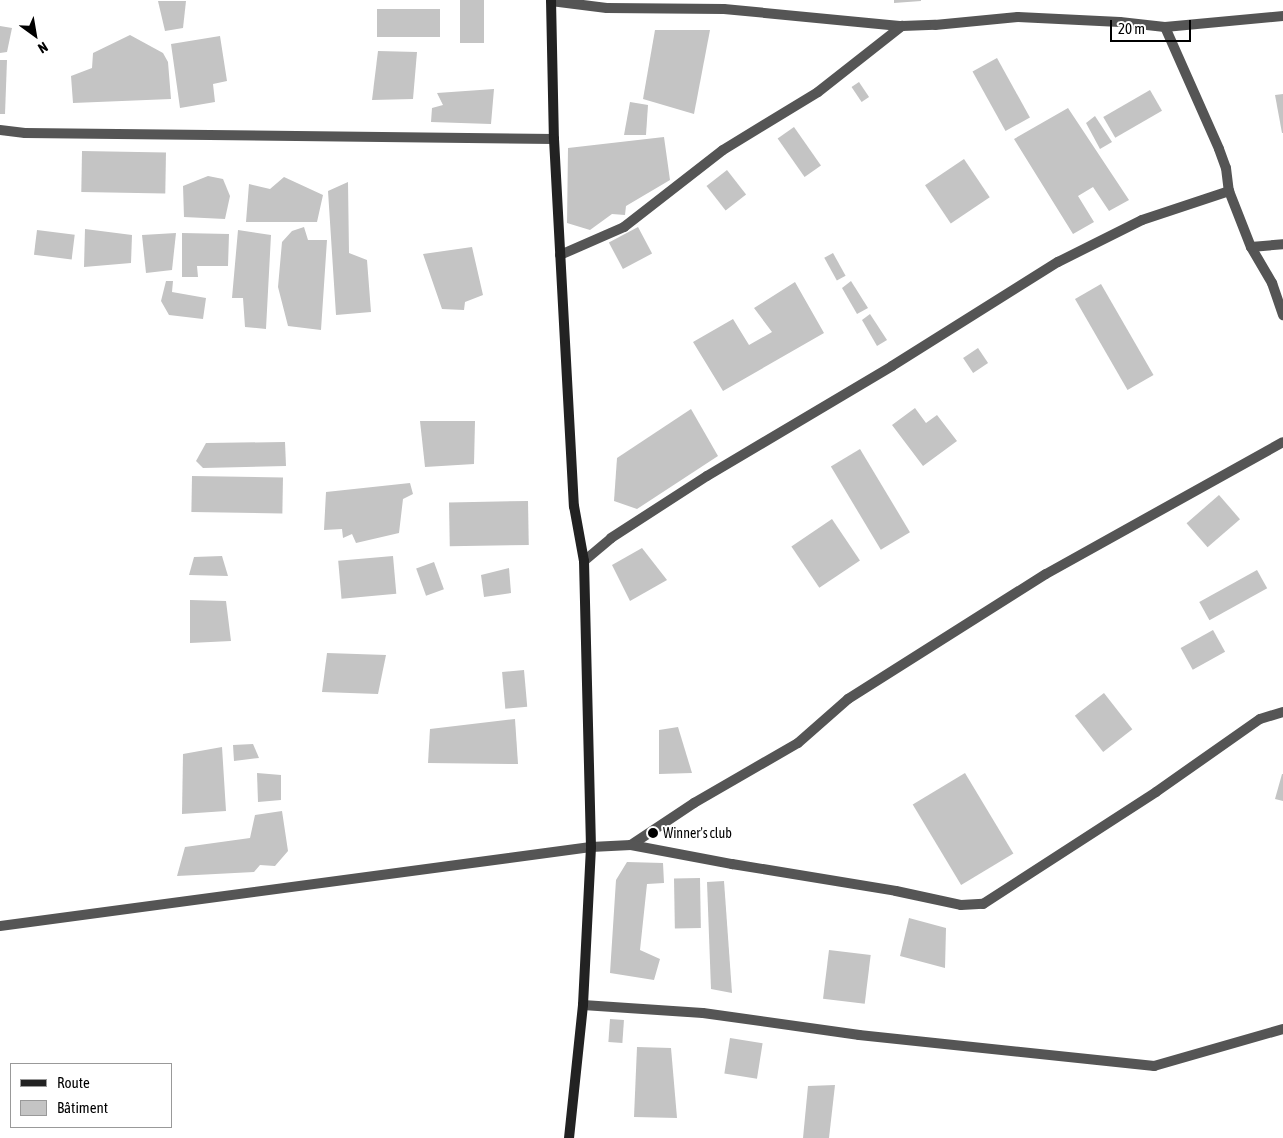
<!DOCTYPE html>
<meta charset="utf-8">
<style>
body{margin:0}
#map{position:relative;width:1283px;height:1138px;overflow:hidden;background:#fff;font-family:"Asap Condensed",sans-serif}
div>[style]{position:absolute}
[style*='--x']{left:calc(var(--x)*1px);top:calc(var(--y)*1px);width:calc(var(--w)*1px);rotate:calc(var(--a)*1deg)}
.building>*{inset:0;background:#c4c4c4;transform-origin:0 0}
.street>*{height:10px;margin:-5px;padding:0 5px;transform-origin:5px;border-radius:5px;background:#555}
.secondary>*{height:10px;margin:-5px;padding:0 5px;transform-origin:5px;border-radius:5px;background:#222}
.dots>*{width:14px;height:14px;translate:-50% -50%;box-sizing:border-box;border:2px solid #fff;border-radius:50%}
span{translate:-50% -50%;white-space:nowrap;text-align:center;line-height:1.15;-webkit-text-stroke:4px #fff;paint-order:stroke}
.poi-label{font-size:14px;color:#000}
.left{translate:0 -50%;text-align:left}
.legend{position:absolute;left:10px;top:1063px;width:162px;height:65px;box-sizing:border-box;background:#fff;border:1px solid #999;margin:0;padding:6px 9px;list-style:none;font-size:15px;color:#000}
.legend li{display:flex;align-items:center;gap:10px;height:25px}
.legend b{width:25px;border:1px solid #999}
.north{position:absolute;left:10px;top:10px;width:50px;height:50px;-webkit-text-stroke:4px #fff;paint-order:stroke;rotate:148deg;font-size:14px;font-weight:700;line-height:20px;text-align:center;color:#000}
.north::after{content:'';display:block;margin:auto;width:18px;height:22px;background:#000;clip-path:polygon(50% 0,100% 100%,50% 72%,0 100%)}
.scale{position:absolute;left:1110px;top:20px;width:81px;height:22px;box-sizing:border-box;border:2px solid #000;border-top:0;padding-left:6px;font-size:15px;line-height:18px;white-space:nowrap;color:#000;-webkit-text-stroke:4px #fff;paint-order:stroke}
</style>
<div id="map">
<div class="building">
<i style="left:460px;top:0;width:24px;height:43px"></i>
<i style="clip-path:polygon(894px 0,921px 0,921px 1px,894px 3px)"></i>
<i style="clip-path:polygon(158px 1px,186px 1px,183px 28px,165px 31px)"></i>
<i style="left:377px;top:9px;width:63px;height:28px"></i>
<i style="clip-path:polygon(0 26px,12px 28px,7px 52px,0 53px)"></i>
<i style="clip-path:polygon(655px 30px,710px 30px,694px 114px,643px 99px)"></i>
<i style="clip-path:polygon(130px 35px,163px 53px,168px 62px,171px 99px,73px 103px,71px 76px,92px 68px,93px 53px)"></i>
<i style="clip-path:polygon(220px 36px,227px 81px,213px 84px,215px 102px,180px 108px,171px 44px)"></i>
<i style="clip-path:polygon(378px 51px,417px 52px,413px 99px,372px 100px)"></i>
<i style="left:997px;top:58px;width:68px;height:28px;rotate:61deg"></i>
<i style="clip-path:polygon(0 60px,7px 60px,5px 114px,0 114px)"></i>
<i style="left:859px;top:82px;width:18px;height:9px;rotate:56deg"></i>
<i style="clip-path:polygon(494px 89px,491px 124px,431px 122px,432px 108px,443px 105px,437px 93px)"></i>
<i style="left:1150px;top:90px;width:24px;height:54px;rotate:60deg"></i>
<i style="clip-path:polygon(1283px 94px,1283px 133px,1282px 133px,1275px 95px)"></i>
<i style="clip-path:polygon(630px 102px,648px 105px,646px 135px,624px 135px)"></i>
<i style="clip-path:polygon(1068px 108px,1129px 200px,1109px 211px,1093px 187px,1078px 196px,1094px 222px,1073px 234px,1014px 139px)"></i>
<i style="clip-path:polygon(1095px 116px,1112px 142px,1100px 149px,1086px 123px)"></i>
<i style="left:794px;top:127px;width:47px;height:20px;rotate:55deg"></i>
<i style="clip-path:polygon(664px 137px,670px 180px,626px 206px,625px 215px,612px 214px,590px 230px,567px 223px,568px 148px)"></i>
<i style="left:82px;top:151px;width:84px;height:41px;rotate:1deg"></i>
<i style="left:964px;top:159px;width:46px;height:47px;rotate:56deg"></i>
<i style="left:727px;top:170px;width:31px;height:26px;rotate:52deg"></i>
<i style="clip-path:polygon(208px 176px,223px 179px,230px 196px,225px 219px,184px 217px,183px 186px)"></i>
<i style="clip-path:polygon(284px 177px,323px 195px,317px 222px,246px 222px,249px 184px,270px 189px)"></i>
<i style="clip-path:polygon(348px 182px,349px 253px,367px 260px,371px 312px,336px 315px,328px 191px)"></i>
<i style="clip-path:polygon(304px 227px,308px 240px,327px 240px,321px 330px,288px 326px,278px 287px,282px 242px,292px 231px)"></i>
<i style="left:638px;top:227px;width:30px;height:33px;rotate:62deg"></i>
<i style="clip-path:polygon(85px 229px,132px 235px,131px 263px,84px 267px)"></i>
<i style="left:37px;top:230px;width:38px;height:25px;rotate:7deg"></i>
<i style="clip-path:polygon(238px 230px,271px 235px,266px 329px,245px 327px,243px 298px,232px 298px)"></i>
<i style="clip-path:polygon(176px 233px,172px 270px,146px 273px,142px 235px)"></i>
<i style="clip-path:polygon(182px 233px,229px 234px,228px 266px,197px 266px,198px 277px,182px 277px)"></i>
<i style="clip-path:polygon(472px 247px,483px 295px,465px 302px,464px 310px,442px 309px,423px 254px)"></i>
<i style="left:833px;top:253px;width:26px;height:10px;rotate:61deg"></i>
<i style="clip-path:polygon(166px 281px,173px 281px,172px 292px,206px 298px,203px 319px,169px 315px,161px 301px)"></i>
<i style="clip-path:polygon(851px 281px,868px 308px,857px 314px,842px 288px)"></i>
<i style="clip-path:polygon(795px 282px,824px 333px,723px 391px,693px 342px,733px 319px,749px 345px,772px 332px,754px 308px)"></i>
<i style="left:1101px;top:284px;width:105px;height:30px;rotate:60deg"></i>
<i style="clip-path:polygon(870px 314px,887px 340px,877px 346px,862px 320px)"></i>
<i style="left:978px;top:348px;width:18px;height:18px;rotate:56deg"></i>
<i style="clip-path:polygon(915px 408px,926px 423px,937px 415px,957px 441px,923px 466px,892px 425px)"></i>
<i style="clip-path:polygon(691px 409px,718px 456px,637px 509px,614px 501px,617px 458px)"></i>
<i style="clip-path:polygon(420px 421px,475px 421px,474px 464px,425px 467px)"></i>
<i style="clip-path:polygon(285px 442px,286px 466px,203px 468px,196px 461px,206px 443px)"></i>
<i style="left:860px;top:449px;width:97px;height:34px;rotate:59deg"></i>
<i style="left:192px;top:476px;width:91px;height:36px;rotate:1deg"></i>
<i style="clip-path:polygon(410px 483px,413px 494px,403px 499px,399px 533px,356px 543px,352px 534px,343px 538px,342px 529px,324px 530px,326px 492px)"></i>
<i style="left:1219px;top:495px;width:32px;height:43px;rotate:49deg"></i>
<i style="left:528px;top:501px;width:44px;height:79px;rotate:89deg"></i>
<i style="left:832px;top:519px;width:50px;height:49px;rotate:56deg"></i>
<i style="clip-path:polygon(642px 548px,667px 580px,630px 601px,612px 565px)"></i>
<i style="clip-path:polygon(222px 556px,228px 576px,189px 575px,194px 557px)"></i>
<i style="left:393px;top:556px;width:38px;height:55px;rotate:85deg"></i>
<i style="left:434px;top:562px;width:29px;height:19px;rotate:70deg"></i>
<i style="clip-path:polygon(509px 568px,511px 593px,484px 597px,481px 575px)"></i>
<i style="left:1257px;top:570px;width:21px;height:66px;rotate:61deg"></i>
<i style="clip-path:polygon(190px 600px,226px 601px,231px 641px,190px 643px)"></i>
<i style="left:1213px;top:630px;width:25px;height:37px;rotate:61deg"></i>
<i style="clip-path:polygon(327px 653px,386px 655px,378px 694px,322px 692px)"></i>
<i style="left:524px;top:670px;width:37px;height:22px;rotate:85deg"></i>
<i style="left:1104px;top:693px;width:46px;height:37px;rotate:52deg"></i>
<i style="clip-path:polygon(515px 719px,518px 764px,428px 763px,430px 729px)"></i>
<i style="clip-path:polygon(678px 727px,692px 773px,659px 774px,659px 730px)"></i>
<i style="clip-path:polygon(253px 744px,259px 758px,234px 761px,233px 745px)"></i>
<i style="clip-path:polygon(222px 747px,226px 811px,182px 814px,183px 754px)"></i>
<i style="clip-path:polygon(257px 773px,281px 775px,281px 800px,258px 802px)"></i>
<i style="left:965px;top:773px;width:94px;height:61px;rotate:59deg"></i>
<i style="clip-path:polygon(1282px 774px,1283px 774px,1283px 801px,1275px 799px)"></i>
<i style="clip-path:polygon(282px 811px,288px 851px,275px 866px,260px 865px,254px 872px,177px 876px,185px 847px,250px 838px,255px 815px)"></i>
<i style="clip-path:polygon(627px 862px,663px 863px,664px 883px,647px 884px,640px 950px,660px 959px,654px 980px,610px 973px,616px 880px)"></i>
<i style="left:700px;top:878px;width:50px;height:26px;rotate:89deg"></i>
<i style="clip-path:polygon(724px 881px,732px 993px,711px 989px,707px 882px)"></i>
<i style="clip-path:polygon(909px 918px,946px 928px,945px 968px,900px 956px)"></i>
<i style="left:829px;top:950px;width:42px;height:49px;rotate:7deg"></i>
<i style="left:610px;top:1019px;width:14px;height:23px;rotate:4deg"></i>
<i style="left:730px;top:1038px;width:33px;height:36px;rotate:9deg"></i>
<i style="clip-path:polygon(637px 1047px,671px 1048px,677px 1118px,634px 1117px)"></i>
<i style="clip-path:polygon(835px 1085px,829px 1138px,803px 1138px,808px 1086px)"></i>
</div>
<div class="street">
<i style="--x:551;--y:1;--w:56;--a:7.1"></i>
<i style="--x:607;--y:8;--w:117;--a:0.5"></i>
<i style="--x:724;--y:9;--w:179;--a:5.5"></i>
<i style="--x:902;--y:26;--w:33;--a:-2"></i>
<i style="--x:935;--y:25;--w:83;--a:-5.5"></i>
<i style="--x:1018;--y:17;--w:102;--a:2.8"></i>
<i style="--x:1120;--y:22;--w:45;--a:6.3"></i>
<i style="--x:1165;--y:27;--w:119;--a:-5.3"></i>
<i style="--x:1165;--y:27;--w:133;--a:66.1"></i>
<i style="--x:1219;--y:149;--w:20;--a:70"></i>
<i style="--x:1226;--y:168;--w:23;--a:83"></i>
<i style="--x:1229;--y:191;--w:60;--a:68.6"></i>
<i style="--x:1251;--y:247;--w:42;--a:59.7"></i>
<i style="--x:1272;--y:283;--w:34;--a:71"></i>
<i style="--x:0;--y:130;--w:25;--a:7"></i>
<i style="--x:25;--y:133;--w:529;--a:0.65"></i>
<i style="--x:1251;--y:247;--w:32;--a:-5"></i>
<i style="--x:560;--y:255;--w:70;--a:-23.6"></i>
<i style="--x:624;--y:227;--w:125;--a:-37.9"></i>
<i style="--x:723;--y:150;--w:111;--a:-31.4"></i>
<i style="--x:818;--y:92;--w:107;--a:-38.2"></i>
<i style="--x:584;--y:561;--w:35;--a:-40"></i>
<i style="--x:611;--y:538;--w:114;--a:-32.9"></i>
<i style="--x:707;--y:476;--w:215;--a:-30.7"></i>
<i style="--x:892;--y:366;--w:196;--a:-32.1"></i>
<i style="--x:1058;--y:262;--w:94;--a:-26.6"></i>
<i style="--x:1142;--y:220;--w:92;--a:-18.4"></i>
<i style="--x:631;--y:845;--w:76;--a:-33.7"></i>
<i style="--x:694;--y:803;--w:120;--a:-30"></i>
<i style="--x:798;--y:743;--w:67;--a:-41.3"></i>
<i style="--x:848;--y:699;--w:234;--a:-32.3"></i>
<i style="--x:1046;--y:574;--w:271;--a:-29.1"></i>
<i style="--x:0;--y:926;--w:596;--a:-7.61"></i>
<i style="--x:591;--y:847;--w:40;--a:-2.9"></i>
<i style="--x:631;--y:845;--w:103;--a:10.7"></i>
<i style="--x:732;--y:864;--w:166;--a:9.3"></i>
<i style="--x:896;--y:891;--w:66;--a:12.2"></i>
<i style="--x:961;--y:905;--w:22;--a:-3"></i>
<i style="--x:983;--y:904;--w:206;--a:-32.9"></i>
<i style="--x:1156;--y:792;--w:127;--a:-35.1"></i>
<i style="--x:1260;--y:719;--w:24;--a:-17"></i>
<i style="--x:583;--y:1005;--w:120;--a:3.8"></i>
<i style="--x:703;--y:1013;--w:158;--a:8"></i>
<i style="--x:859;--y:1035;--w:297;--a:6"></i>
<i style="--x:1154;--y:1066;--w:134;--a:-16"></i>
</div>
<div class="secondary">
<i style="--x:551;--y:0;--w:139;--a:88.8"></i>
<i style="--x:554;--y:139;--w:368;--a:86.9"></i>
<i style="--x:574;--y:506;--w:56;--a:79.7"></i>
<i style="--x:584;--y:561;--w:286;--a:88.6"></i>
<i style="--x:591;--y:847;--w:158;--a:92.9"></i>
<i style="--x:583;--y:1005;--w:134;--a:96"></i>
</div>
<div class="dots">
<i style="left:653px;top:833px;background:#000"></i>
</div>
<div class="poi-label">
<span class="left" style="left:663px;top:833px">Winner's club</span>
</div>
<ul class="legend">
<li><b style="height:6px;background:#222"></b>Route</li>
<li><b style="height:14px;background:#c4c4c4"></b>Bâtiment</li>
</ul>
<div class="north">N</div>
<div class="scale">20 m</div>
</div>
